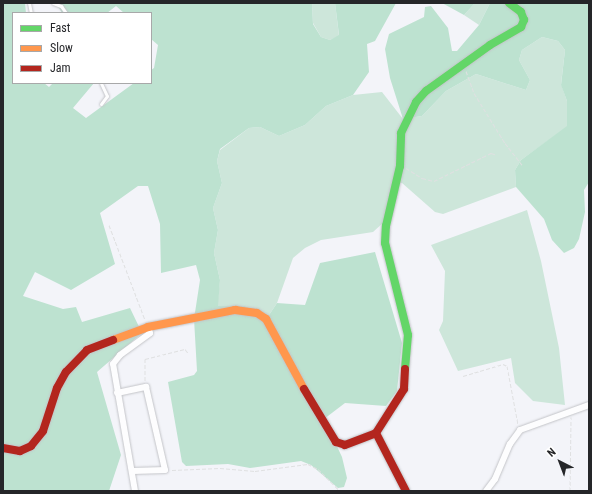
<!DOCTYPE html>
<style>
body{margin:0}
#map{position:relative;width:592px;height:494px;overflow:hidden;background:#f3f4f9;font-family:"Roboto Condensed",sans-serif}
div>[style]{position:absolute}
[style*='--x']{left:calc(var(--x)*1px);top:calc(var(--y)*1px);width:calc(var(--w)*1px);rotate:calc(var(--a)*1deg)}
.green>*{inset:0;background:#cde6da}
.forest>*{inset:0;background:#bde2d0}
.path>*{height:1px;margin-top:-0.5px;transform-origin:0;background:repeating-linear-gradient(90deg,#dfe0e1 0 4px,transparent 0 6px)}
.roads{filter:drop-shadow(0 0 1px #c3c4c8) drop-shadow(0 0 1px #c3c4c8)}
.lane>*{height:3px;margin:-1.5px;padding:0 1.5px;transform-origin:1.5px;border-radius:1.5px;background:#fdfdfe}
.street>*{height:6px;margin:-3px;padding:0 3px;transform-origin:3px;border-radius:3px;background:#fdfdfe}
.fast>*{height:8px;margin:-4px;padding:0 4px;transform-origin:4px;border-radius:4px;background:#63d668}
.slow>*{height:8px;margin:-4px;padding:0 4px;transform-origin:4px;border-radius:4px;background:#ff974d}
.jam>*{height:8px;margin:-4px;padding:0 4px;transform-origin:4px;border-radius:4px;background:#b3261e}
span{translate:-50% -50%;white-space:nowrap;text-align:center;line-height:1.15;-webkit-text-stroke:4px #fff;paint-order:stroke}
.frame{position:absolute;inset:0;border:4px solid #252629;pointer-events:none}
.legend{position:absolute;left:12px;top:12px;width:140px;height:72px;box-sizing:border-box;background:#fff;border:1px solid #a8a8a9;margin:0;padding:5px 7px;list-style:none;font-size:12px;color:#252629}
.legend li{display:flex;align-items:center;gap:8px;height:20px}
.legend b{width:20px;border:1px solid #a8a8a9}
.north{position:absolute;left:540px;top:442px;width:40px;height:40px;-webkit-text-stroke:3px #fff;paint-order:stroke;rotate:318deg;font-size:11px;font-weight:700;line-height:16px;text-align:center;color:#252629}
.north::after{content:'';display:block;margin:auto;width:14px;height:18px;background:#252629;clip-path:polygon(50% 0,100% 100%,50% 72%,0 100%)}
</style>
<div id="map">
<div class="green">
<i style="clip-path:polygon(312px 3px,335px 3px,339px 36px,330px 40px,321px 37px,313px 23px)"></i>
<i style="clip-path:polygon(475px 3px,490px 3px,479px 25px,464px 15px)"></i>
<i style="clip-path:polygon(542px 37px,558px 41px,565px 50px,561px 84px,567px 101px,567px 127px,521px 160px,515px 170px,516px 187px,443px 214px,435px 212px,402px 183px,394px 185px,384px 222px,373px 232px,321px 240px,305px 248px,293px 258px,277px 303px,269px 315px,245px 306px,217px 307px,220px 280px,214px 253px,218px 230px,213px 208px,222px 183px,217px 161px,220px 150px,249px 128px,260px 127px,279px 136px,305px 125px,326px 106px,353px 95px,382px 92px,403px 119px,422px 116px,446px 91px,476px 74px,526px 90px,530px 80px,519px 60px,522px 50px)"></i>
<i style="clip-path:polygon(527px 210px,541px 261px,559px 348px,565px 405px,533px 401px,515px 383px,511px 358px,458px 371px,439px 330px,443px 321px,445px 271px,431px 245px)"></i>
</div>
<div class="forest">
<i style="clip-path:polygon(3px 3px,25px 3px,26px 13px,13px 13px,13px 83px,44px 83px,49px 87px,53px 83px,94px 83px,73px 108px,86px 118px,134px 83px,151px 83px,151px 70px,154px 68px,158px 45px,151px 39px,151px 13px,124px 13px,116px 6px,107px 13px,62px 13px,56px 3px,312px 3px,313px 24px,321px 37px,330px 40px,339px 35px,335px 3px,396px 3px,375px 41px,367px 44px,369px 72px,353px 95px,326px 106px,305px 125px,279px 136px,260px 127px,249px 128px,220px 149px,217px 161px,222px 183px,213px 208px,218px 230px,214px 253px,220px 280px,218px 306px,245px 306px,269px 315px,277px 303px,305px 305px,320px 263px,375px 252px,402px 343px,397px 391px,386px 406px,345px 403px,324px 419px,342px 457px,347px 478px,344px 487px,338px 488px,311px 465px,301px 461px,250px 468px,228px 464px,186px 466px,182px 462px,168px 382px,194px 375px,197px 371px,194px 319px,200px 280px,196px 265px,161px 273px,160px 224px,148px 186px,138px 186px,100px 213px,115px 264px,71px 290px,35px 272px,23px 296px,63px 309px,76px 307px,82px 322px,130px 308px,142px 333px,97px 372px,121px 455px,109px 491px,3px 491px)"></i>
<i style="clip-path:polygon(442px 3px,475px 3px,464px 15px)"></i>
<i style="clip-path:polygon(490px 3px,589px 3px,589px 182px,584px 190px,585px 212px,579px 239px,574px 248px,564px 253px,552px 240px,544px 219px,516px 187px,515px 170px,521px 160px,567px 126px,567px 101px,561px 85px,565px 50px,558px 41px,542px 37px,522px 50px,519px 60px,530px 80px,526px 90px,476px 74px,446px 91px,422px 116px,403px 119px,390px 78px,385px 49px,389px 34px,424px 17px,425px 7px,431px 6px,448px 28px,452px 51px,457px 51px,479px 25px)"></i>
</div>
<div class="path">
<i style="--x:466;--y:71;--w:23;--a:70"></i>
<i style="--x:474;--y:93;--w:59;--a:58.2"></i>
<i style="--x:505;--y:143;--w:28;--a:52"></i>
<i style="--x:406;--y:168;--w:19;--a:32"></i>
<i style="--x:422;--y:178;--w:12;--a:14"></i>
<i style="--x:434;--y:181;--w:64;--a:-26.2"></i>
<i style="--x:491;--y:153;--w:6;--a:18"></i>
<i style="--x:109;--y:225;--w:102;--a:69.2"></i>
<i style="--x:463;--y:376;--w:42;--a:-16.7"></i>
<i style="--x:503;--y:364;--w:4;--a:27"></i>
<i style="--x:507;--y:366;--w:59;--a:79.3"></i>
<i style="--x:145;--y:381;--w:22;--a:-90"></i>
<i style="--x:145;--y:359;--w:41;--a:-14"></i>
<i style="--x:185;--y:349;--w:5;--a:53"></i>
<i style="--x:172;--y:470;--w:48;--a:-2.4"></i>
<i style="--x:220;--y:468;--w:35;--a:5"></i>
<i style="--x:255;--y:471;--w:53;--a:-7.5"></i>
<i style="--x:308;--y:464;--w:11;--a:27"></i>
<i style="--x:318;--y:469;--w:31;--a:45"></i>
<i style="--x:570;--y:491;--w:74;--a:-89.2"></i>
</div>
<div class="roads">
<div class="lane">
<i style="--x:29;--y:3;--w:10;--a:79"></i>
<i style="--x:53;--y:3;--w:9;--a:21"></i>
<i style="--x:61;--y:6;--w:9;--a:54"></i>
<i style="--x:101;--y:104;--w:10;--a:-53"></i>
<i style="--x:107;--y:96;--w:14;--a:-115"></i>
</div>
<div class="street">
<i style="--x:117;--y:393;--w:30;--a:-12"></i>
<i style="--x:146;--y:387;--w:85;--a:77.1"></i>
<i style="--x:165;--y:470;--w:32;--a:178"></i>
<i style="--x:135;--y:491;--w:129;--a:-99.8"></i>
<i style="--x:113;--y:364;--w:11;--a:-52"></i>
<i style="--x:120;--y:355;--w:37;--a:-36"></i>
<i style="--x:150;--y:333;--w:6;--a:-108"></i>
<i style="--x:486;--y:491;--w:15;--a:-53"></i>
<i style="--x:495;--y:479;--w:38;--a:-67"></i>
<i style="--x:510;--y:444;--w:17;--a:-54"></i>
<i style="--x:520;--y:430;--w:73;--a:-19.9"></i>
</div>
<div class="fast">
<i style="--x:405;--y:369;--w:34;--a:-85"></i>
<i style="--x:408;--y:335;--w:95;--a:-104"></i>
<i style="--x:385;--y:243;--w:17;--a:-87"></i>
<i style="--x:386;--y:226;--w:62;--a:-76.9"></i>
<i style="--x:400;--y:166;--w:33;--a:-88"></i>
<i style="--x:401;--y:133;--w:34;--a:-64"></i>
<i style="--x:416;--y:102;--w:15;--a:-48"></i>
<i style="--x:426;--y:91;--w:79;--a:-35.7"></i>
<i style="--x:490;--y:45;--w:36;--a:-30"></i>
<i style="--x:521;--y:27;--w:8;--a:-67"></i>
<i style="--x:524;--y:20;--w:9;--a:-111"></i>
<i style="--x:521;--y:12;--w:15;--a:-143"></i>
</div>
<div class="slow">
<i style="--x:113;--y:340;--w:37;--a:-20"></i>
<i style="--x:148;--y:327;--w:89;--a:-11.1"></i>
<i style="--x:235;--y:310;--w:22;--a:8"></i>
<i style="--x:257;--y:313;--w:11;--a:34"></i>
<i style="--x:266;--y:319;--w:80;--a:61.5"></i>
</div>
<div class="jam">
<i style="--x:405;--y:369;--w:20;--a:93"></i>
<i style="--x:404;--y:389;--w:52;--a:122.5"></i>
<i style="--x:376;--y:433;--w:65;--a:62.7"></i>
<i style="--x:304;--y:389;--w:62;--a:58.9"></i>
<i style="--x:336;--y:442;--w:9;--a:18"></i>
<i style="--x:345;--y:445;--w:33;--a:-21"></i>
<i style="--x:3;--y:448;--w:17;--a:10"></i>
<i style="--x:20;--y:451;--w:12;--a:-24"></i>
<i style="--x:31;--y:446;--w:19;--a:-51"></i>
<i style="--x:43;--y:431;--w:45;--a:-72"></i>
<i style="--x:57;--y:388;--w:18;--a:-61"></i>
<i style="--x:66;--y:372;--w:30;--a:-46"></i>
<i style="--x:87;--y:350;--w:28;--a:-21"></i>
</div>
</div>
<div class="frame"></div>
<ul class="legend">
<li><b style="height:5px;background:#63d668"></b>Fast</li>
<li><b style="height:5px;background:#ff974d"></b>Slow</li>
<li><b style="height:5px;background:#b3261e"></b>Jam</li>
</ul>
<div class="north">N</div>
</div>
